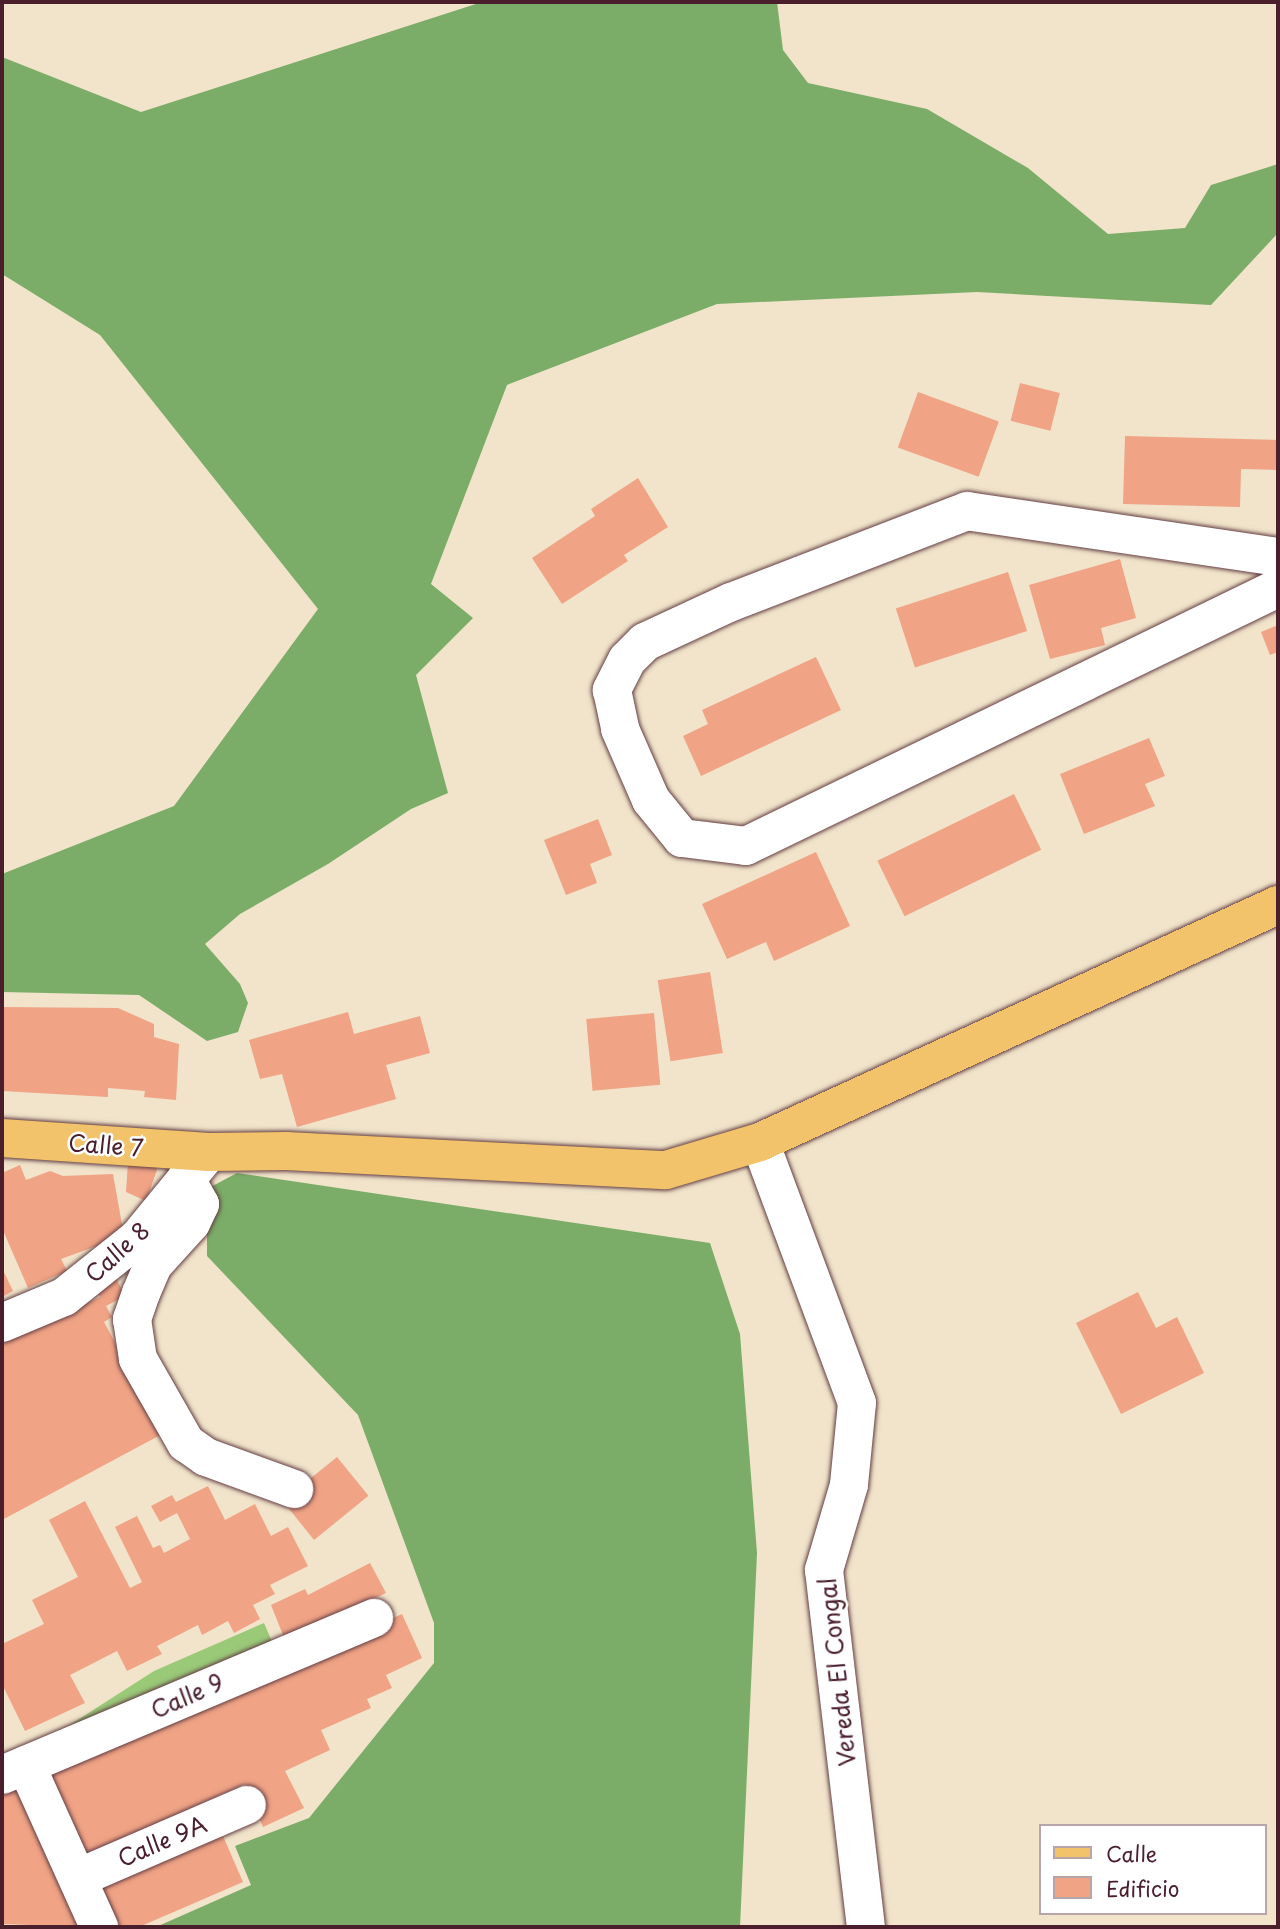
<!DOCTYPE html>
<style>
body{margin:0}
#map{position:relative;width:1280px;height:1929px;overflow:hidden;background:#f1e4ca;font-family:"Playpen Sans",sans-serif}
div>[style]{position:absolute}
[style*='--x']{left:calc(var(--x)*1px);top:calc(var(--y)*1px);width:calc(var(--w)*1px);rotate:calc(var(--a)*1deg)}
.green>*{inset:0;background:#9ac978}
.forest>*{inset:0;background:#7bad68}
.building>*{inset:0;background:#f0a385;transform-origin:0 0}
.roads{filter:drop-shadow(0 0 2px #633d43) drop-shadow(0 0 2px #633d43)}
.minor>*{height:38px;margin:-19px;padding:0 19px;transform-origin:19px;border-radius:19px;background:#fff}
.major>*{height:38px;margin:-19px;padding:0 19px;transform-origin:19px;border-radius:19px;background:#f2c36a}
span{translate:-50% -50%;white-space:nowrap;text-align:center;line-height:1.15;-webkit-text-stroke:5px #fff;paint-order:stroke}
.street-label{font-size:23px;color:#4a1f2b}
.frame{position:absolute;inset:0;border:4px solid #4a1f2b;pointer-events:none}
.legend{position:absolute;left:1039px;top:1824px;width:228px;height:91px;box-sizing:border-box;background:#fff;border:2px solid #b7a5aa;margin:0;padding:9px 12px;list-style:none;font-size:21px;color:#4a1f2b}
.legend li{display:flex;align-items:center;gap:14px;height:35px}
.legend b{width:35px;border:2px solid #b7a5aa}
</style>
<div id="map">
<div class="green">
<i style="clip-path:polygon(264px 1623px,273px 1644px,65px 1728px,154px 1671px)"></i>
</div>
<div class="forest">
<i style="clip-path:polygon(482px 2px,777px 2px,783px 50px,808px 83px,927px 109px,1028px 168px,1108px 234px,1185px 228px,1211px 185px,1278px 164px,1278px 233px,1211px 305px,977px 292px,717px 304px,507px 385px,431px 584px,473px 618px,416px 675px,448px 793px,411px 809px,328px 864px,240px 914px,205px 944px,240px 984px,248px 1003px,238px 1032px,207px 1041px,139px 995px,2px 992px,2px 874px,174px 806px,318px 609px,100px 335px,2px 274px,2px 57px,141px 112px)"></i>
<i style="clip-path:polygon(237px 1173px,710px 1243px,740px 1334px,757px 1553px,740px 1927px,156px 1927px,251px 1885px,235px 1846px,309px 1818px,434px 1663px,434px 1623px,358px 1415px,207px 1256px,207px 1189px)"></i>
</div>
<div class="building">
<i style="left:1020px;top:383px;width:41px;height:39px;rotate:14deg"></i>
<i style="left:918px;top:392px;width:86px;height:59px;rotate:20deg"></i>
<i style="clip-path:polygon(1125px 436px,1278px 440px,1278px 470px,1241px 469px,1240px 507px,1123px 504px)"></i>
<i style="clip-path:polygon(638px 478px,668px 527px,624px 555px,628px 561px,562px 604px,532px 558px,595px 516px,591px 509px)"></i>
<i style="clip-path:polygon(1120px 559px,1136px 618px,1101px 628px,1105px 645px,1050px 659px,1029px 585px)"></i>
<i style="left:1008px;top:572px;width:62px;height:118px;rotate:72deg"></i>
<i style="clip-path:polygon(1278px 625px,1278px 652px,1270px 655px,1261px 632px)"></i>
<i style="clip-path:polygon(816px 657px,841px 710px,701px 776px,683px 736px,708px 724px,702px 710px)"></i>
<i style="clip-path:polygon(1149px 738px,1165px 776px,1145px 784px,1155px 806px,1084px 834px,1060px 774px)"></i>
<i style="left:1014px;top:794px;width:62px;height:152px;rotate:64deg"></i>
<i style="clip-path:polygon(598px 819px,612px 855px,590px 864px,597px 883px,566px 895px,544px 840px)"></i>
<i style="clip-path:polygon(816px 852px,850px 926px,774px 961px,766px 942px,727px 959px,702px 904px)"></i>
<i style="left:710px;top:972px;width:82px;height:53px;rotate:81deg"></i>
<i style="clip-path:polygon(2px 1007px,118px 1008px,154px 1024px,154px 1037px,179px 1044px,176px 1100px,144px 1097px,145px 1091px,108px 1088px,108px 1097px,2px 1091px)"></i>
<i style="clip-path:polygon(348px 1012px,354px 1034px,420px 1016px,430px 1053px,386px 1065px,396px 1099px,297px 1127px,282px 1074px,260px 1079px,249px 1040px)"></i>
<i style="left:654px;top:1013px;width:72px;height:68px;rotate:85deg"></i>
<i style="clip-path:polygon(128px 1162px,155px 1164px,157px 1170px,146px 1201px,126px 1192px)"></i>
<i style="clip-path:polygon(20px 1165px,26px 1180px,50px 1171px,63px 1176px,113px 1174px,124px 1236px,61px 1259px,67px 1271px,28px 1288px,2px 1228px,2px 1173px)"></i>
<i style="clip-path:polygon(2px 1268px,13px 1291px,2px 1297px)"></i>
<i style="clip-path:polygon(116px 1278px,125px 1296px,106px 1306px,112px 1317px,104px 1322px,164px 1433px,2px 1520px,2px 1344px,100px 1297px,96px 1289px)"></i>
<i style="clip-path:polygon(1138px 1292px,1156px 1328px,1177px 1317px,1204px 1373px,1121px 1414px,1076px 1323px)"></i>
<i style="left:337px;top:1457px;width:50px;height:70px;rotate:51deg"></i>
<i style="clip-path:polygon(208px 1486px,225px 1520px,255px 1504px,271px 1536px,288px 1527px,308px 1566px,270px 1585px,275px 1594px,253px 1605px,260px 1619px,234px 1633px,228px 1621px,202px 1635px,198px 1625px,157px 1646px,162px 1654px,127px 1671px,117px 1651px,70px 1675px,85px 1703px,25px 1731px,2px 1684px,2px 1644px,44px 1624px,32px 1600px,78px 1577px,49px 1520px,85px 1501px,130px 1588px,142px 1582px,115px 1527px,137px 1516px,153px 1548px,160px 1545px,164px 1553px,190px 1539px,177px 1513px,160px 1522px,151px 1506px,172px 1495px,176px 1502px)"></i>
<i style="clip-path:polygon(370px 1563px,386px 1593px,373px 1599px,376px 1606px,287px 1645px,271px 1605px,305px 1589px,308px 1595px)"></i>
<i style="clip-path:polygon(402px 1614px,422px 1658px,386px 1675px,392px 1688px,367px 1699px,371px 1708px,321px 1730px,330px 1750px,285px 1771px,304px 1808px,263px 1827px,245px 1784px,84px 1856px,42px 1771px)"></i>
<i style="clip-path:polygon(21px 1777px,89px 1927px,2px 1924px,2px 1786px)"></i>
<i style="clip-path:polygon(223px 1836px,243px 1882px,139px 1927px,104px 1927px,86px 1886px)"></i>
</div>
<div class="roads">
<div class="minor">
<i style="--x:1278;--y:557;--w:314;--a:-171.6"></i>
<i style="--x:967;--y:511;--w:253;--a:158.9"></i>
<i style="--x:731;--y:602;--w:95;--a:155.1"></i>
<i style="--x:645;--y:642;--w:25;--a:135"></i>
<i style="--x:627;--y:660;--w:34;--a:117"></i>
<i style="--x:612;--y:690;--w:40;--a:78"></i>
<i style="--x:620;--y:729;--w:77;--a:66.4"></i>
<i style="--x:651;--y:800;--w:49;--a:50.8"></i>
<i style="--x:682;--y:838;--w:64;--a:7.1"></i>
<i style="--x:746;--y:846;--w:591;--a:-25.87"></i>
<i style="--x:760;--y:1142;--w:278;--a:69.6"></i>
<i style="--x:857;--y:1403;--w:82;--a:95.6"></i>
<i style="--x:849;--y:1485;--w:89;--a:106.4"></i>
<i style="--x:824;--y:1570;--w:359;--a:83.3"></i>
<i style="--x:186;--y:1179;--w:29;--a:61"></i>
<i style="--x:200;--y:1204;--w:21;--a:115"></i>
<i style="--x:191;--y:1223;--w:57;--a:132.1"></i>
<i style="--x:153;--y:1265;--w:30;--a:113"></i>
<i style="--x:141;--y:1293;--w:28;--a:109"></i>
<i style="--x:132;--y:1319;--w:40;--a:81.5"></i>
<i style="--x:138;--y:1359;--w:97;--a:60.3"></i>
<i style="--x:186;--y:1443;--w:24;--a:35"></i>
<i style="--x:206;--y:1457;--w:94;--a:20"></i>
<i style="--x:2;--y:1323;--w:67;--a:-22.8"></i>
<i style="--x:64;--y:1297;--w:95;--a:-38.6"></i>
<i style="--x:138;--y:1238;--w:102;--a:-50.6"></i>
<i style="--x:26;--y:1765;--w:178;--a:65.7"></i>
<i style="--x:2;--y:1775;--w:404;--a:-22.9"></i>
<i style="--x:78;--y:1878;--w:184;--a:-23.4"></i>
</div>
<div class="major">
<i style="--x:2;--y:1138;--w:207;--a:3.9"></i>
<i style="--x:209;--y:1152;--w:77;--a:-0.7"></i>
<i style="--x:286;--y:1151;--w:380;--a:2.9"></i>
<i style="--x:666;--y:1170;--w:98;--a:-16.6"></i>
<i style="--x:760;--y:1142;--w:570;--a:-24.59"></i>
</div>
</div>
<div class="street-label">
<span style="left:106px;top:1145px;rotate:4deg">Calle 7</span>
<span style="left:117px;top:1252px;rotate:-42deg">Calle 8</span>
<span style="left:837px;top:1672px;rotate:-96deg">Vereda El Congal</span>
<span style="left:187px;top:1696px;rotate:-23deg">Calle 9</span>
<span style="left:162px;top:1841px;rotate:-23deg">Calle 9A</span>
</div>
<div class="frame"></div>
<ul class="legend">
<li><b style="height:9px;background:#f2c36a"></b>Calle</li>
<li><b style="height:19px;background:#f0a385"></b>Edificio</li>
</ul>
</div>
